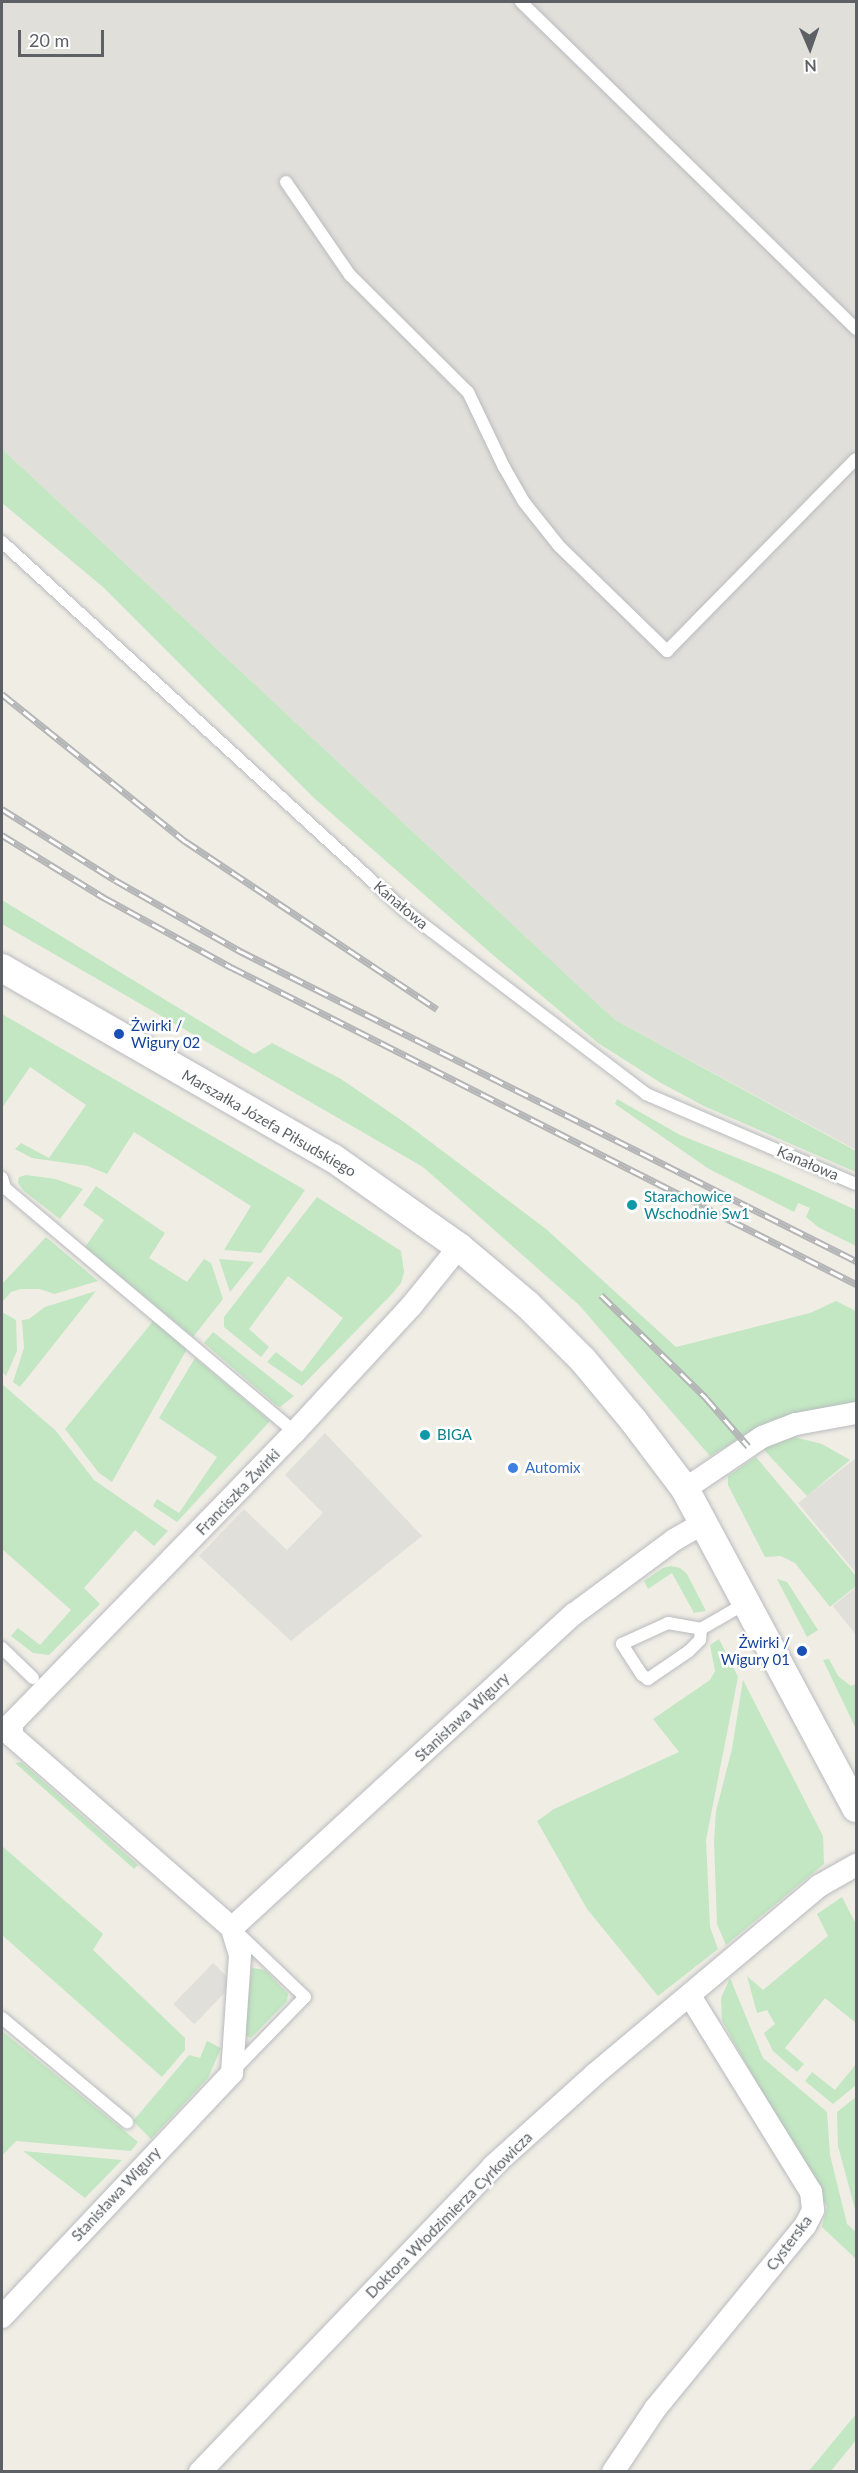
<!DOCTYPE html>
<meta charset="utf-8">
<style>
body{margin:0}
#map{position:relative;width:858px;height:2473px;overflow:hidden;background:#f0ede5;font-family:Lato,sans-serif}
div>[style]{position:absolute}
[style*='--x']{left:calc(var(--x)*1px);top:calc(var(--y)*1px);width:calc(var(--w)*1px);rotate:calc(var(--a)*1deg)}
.industrial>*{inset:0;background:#e1dfda;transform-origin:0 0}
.green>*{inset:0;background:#c2e7c2}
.roads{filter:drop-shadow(0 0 2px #b8bbbf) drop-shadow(0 0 2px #b8bbbf)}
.service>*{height:12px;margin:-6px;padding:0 6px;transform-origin:6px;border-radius:6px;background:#fff}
.minor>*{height:22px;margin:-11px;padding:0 11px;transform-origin:11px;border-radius:11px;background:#fff}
.tertiary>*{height:28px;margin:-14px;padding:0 14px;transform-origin:14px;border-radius:14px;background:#fff}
.rail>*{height:7px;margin-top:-3.5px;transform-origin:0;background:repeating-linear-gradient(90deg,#fff 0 14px,#b4b5b6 0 28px);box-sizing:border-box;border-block:2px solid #b4b5b6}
.dots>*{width:16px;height:16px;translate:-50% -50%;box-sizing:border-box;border:3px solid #fff;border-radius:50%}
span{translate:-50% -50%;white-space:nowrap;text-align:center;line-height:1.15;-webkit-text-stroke:5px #fff;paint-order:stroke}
.street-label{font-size:15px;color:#5d6166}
.transit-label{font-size:15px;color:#164399}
.left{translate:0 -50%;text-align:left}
.right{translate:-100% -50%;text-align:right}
.culture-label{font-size:15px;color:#0d838f}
.shop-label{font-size:15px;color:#366cbe}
.frame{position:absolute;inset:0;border:3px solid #5d6166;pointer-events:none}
.north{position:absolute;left:780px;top:18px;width:60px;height:60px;-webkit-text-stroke:4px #fff;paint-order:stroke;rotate:178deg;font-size:16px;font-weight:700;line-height:24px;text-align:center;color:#5d6166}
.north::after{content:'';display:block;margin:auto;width:21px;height:27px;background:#5d6166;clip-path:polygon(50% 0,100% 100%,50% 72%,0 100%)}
.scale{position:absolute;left:18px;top:30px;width:86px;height:27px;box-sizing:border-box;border:3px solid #5d6166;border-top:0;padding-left:8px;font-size:18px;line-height:21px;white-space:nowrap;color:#5d6166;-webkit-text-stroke:4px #fff;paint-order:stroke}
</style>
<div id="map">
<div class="industrial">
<i style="clip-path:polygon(2px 2px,856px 2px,856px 1150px,615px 1020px,2px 449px)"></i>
<i style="clip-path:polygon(325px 1433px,422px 1536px,291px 1641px,199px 1556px,244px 1509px,287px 1550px,323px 1513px,285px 1475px)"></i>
<i style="clip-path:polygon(856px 1458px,856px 1573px,798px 1503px)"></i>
<i style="clip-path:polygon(856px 1587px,856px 1635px,833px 1606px)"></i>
<i style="left:213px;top:1963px;width:29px;height:57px;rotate:44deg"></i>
</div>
<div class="green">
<i style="clip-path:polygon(2px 449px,615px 1020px,856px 1151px,856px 1172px,704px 1106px,661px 1083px,598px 1043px,493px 955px,314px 798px,103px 587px,2px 503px)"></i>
<i style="clip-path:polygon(2px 900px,254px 1054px,272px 1043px,341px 1079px,404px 1122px,546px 1229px,676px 1347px,810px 1313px,836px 1301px,856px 1311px,856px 1405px,769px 1421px,710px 1456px,579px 1305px,423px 1167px,2px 924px)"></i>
<i style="clip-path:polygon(2px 1014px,305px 1190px,261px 1253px,224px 1250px,251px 1206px,134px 1132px,107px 1174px,88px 1166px,32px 1158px,15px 1149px,21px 1143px,49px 1158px,86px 1105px,30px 1067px,2px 1108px)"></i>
<i style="clip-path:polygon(617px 1099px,680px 1135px,777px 1174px,856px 1210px,856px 1246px,818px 1227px,806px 1217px,810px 1208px,798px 1203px,794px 1212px,709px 1169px,615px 1104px)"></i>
<i style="clip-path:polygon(26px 1175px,56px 1179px,83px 1189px,60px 1219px,24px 1191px,18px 1183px,19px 1177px)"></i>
<i style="clip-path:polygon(96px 1186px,165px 1233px,149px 1258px,187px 1282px,204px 1259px,211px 1263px,223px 1299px,193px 1337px,85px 1247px,104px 1220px,83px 1205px)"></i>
<i style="clip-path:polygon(317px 1197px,401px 1251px,404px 1272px,401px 1283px,391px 1295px,302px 1386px,267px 1362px,276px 1352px,302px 1372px,343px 1318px,288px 1276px,249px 1329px,269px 1347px,261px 1357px,224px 1327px,224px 1317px)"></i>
<i style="clip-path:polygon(46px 1237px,98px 1281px,54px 1294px,40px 1289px,21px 1289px,11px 1292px,2px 1302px,2px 1284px)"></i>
<i style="clip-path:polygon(219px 1259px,254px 1262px,230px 1292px)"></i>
<i style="clip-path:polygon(96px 1291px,20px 1387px,13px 1382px,24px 1348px,22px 1320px,29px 1319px,45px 1307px)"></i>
<i style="clip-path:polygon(2px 1312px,16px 1320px,17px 1351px,6px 1376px,2px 1372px)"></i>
<i style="clip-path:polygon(154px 1320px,187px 1349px,112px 1482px,99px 1473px,65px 1429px)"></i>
<i style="clip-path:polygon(213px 1332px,294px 1396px,280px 1407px,276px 1405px,204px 1343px)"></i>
<i style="clip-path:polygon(195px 1358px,270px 1421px,177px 1522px,153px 1506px,157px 1499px,179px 1513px,217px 1457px,159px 1418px)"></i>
<i style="clip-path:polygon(2px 1384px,56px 1431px,94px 1480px,168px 1531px,154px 1546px,135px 1530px,84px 1588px,100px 1604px,49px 1655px,33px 1653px,11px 1636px,18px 1628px,40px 1645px,71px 1610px,2px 1549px)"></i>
<i style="clip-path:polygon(794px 1437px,822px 1444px,850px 1460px,807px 1496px,763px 1449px)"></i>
<i style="clip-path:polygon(756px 1457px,856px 1576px,856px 1586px,830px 1607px,795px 1563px,781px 1556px,765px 1557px,728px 1485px,728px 1476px)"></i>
<i style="clip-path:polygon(671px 1566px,680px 1568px,687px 1574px,706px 1611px,694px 1613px,672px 1573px,648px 1589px,644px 1581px,663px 1568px)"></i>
<i style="clip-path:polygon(777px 1579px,787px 1582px,818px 1630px,807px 1637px)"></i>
<i style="clip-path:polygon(719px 1639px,738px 1677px,706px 1840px,710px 1927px,718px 1949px,658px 1996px,587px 1909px,537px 1821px,554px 1809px,679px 1752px,653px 1719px,710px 1680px,715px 1671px,710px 1645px)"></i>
<i style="clip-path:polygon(829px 1659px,838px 1676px,851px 1686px,856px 1684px,856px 1729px,823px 1660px)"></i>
<i style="clip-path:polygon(743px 1680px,823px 1836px,824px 1864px,726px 1945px,717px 1924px,714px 1842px,716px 1811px,732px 1749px)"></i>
<i style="clip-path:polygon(21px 1762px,138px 1865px,134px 1869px,15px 1763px)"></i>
<i style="clip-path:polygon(2px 1846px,103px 1934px,93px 1950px,185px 2038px,185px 2050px,162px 2077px,2px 1935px)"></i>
<i style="clip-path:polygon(842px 1897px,856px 1924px,856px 2023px,825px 1998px,785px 2048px,804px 2064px,797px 2072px,773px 2051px,764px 2033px,775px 2024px,767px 2010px,757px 2013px,747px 1976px,763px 1990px,828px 1936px,817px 1914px)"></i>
<i style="clip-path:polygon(252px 1968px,265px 1970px,288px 1994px,287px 2001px,251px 2038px,244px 2035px)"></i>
<i style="clip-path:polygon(730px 1978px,763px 2058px,827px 2112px,830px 2155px,847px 2224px,856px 2232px,856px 2259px,822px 2227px,827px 2207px,722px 2021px,721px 1998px)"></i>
<i style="clip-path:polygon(2px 2031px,138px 2142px,131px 2151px,16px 2141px,2px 2156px)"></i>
<i style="clip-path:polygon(207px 2041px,221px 2048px,208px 2078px,151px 2139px,133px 2121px,189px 2055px,200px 2058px)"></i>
<i style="clip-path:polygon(856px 2064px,856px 2085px,833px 2104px,805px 2081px,812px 2072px,835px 2090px)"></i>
<i style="clip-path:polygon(856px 2097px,856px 2213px,838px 2146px,837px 2112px)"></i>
<i style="clip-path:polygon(23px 2151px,122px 2160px,85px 2198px)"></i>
<i style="clip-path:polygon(856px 2414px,856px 2440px,831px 2471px,809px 2471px)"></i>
</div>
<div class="roads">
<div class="service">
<i style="--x:521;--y:2;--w:468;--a:44.3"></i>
<i style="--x:286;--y:182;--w:113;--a:55.5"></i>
<i style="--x:350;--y:275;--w:166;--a:44.8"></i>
<i style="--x:468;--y:392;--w:83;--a:64.4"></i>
<i style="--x:504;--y:467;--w:40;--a:60.3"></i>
<i style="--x:524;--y:502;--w:56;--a:51.5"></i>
<i style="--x:559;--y:546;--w:151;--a:44.2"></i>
<i style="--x:667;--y:651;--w:269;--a:-45.5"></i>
<i style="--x:2;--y:542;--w:545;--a:42.47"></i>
<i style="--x:404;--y:910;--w:304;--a:37.2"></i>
<i style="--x:646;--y:1094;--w:228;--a:23.2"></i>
<i style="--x:2;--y:1178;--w:10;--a:73"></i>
<i style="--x:5;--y:1188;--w:379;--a:40.1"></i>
<i style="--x:701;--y:1629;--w:11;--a:95"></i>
<i style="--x:700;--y:1640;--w:16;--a:135"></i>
<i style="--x:689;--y:1651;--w:50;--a:145.7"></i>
<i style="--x:648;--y:1679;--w:7;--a:-146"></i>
<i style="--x:642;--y:1675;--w:37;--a:-123"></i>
<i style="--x:622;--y:1644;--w:51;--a:-24.5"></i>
<i style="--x:668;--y:1623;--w:34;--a:10"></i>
<i style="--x:701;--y:1629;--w:52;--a:-30"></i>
<i style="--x:2;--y:1648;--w:43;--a:44.1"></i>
<i style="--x:2;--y:2018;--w:163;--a:39.8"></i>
<i style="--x:233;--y:2071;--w:103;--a:-45.8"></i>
<i style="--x:305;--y:1997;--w:93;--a:-136.3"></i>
</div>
<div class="minor">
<i style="--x:685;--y:1489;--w:93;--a:-34"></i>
<i style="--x:762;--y:1437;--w:36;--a:-21"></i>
<i style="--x:796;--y:1424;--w:61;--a:-10.4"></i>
<i style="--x:232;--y:1928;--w:464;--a:-42.6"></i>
<i style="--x:574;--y:1614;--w:124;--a:-36.5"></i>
<i style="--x:674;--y:1540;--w:36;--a:-30"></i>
<i style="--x:2;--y:2317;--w:335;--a:-46.7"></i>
<i style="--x:232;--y:2073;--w:118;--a:-86.1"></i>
<i style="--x:240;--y:1955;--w:28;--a:-107"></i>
<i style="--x:232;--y:1928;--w:292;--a:-138.9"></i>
<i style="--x:12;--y:1736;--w:13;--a:-90"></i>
<i style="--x:12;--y:1723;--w:406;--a:-45.8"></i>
<i style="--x:295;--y:1432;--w:173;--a:-47.3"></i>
<i style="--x:412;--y:1305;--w:75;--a:-51"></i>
<i style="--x:200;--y:2472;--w:424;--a:-46.2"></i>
<i style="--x:493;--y:2166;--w:137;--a:-42"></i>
<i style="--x:595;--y:2074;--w:292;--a:-40"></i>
<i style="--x:819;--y:1886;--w:43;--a:-29.6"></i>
<i style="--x:613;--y:2472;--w:76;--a:-56.3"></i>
<i style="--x:655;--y:2409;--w:237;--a:-50.7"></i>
<i style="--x:805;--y:2226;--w:18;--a:-63"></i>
<i style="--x:813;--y:2210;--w:18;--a:-96"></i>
<i style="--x:811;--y:2192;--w:230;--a:-121.7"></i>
</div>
<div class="tertiary">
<i style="--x:2;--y:968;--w:382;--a:29.9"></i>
<i style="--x:333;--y:1158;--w:154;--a:35.2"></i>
<i style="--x:459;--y:1247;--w:89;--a:40"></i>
<i style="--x:527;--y:1304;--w:79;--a:45"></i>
<i style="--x:583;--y:1360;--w:78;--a:50.2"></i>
<i style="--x:633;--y:1420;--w:86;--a:53"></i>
<i style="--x:685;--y:1489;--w:362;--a:61.8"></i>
</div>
</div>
<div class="rail">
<i style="--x:2;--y:694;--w:235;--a:38.8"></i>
<i style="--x:185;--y:841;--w:303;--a:33.7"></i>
<i style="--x:2;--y:809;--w:133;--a:32.1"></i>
<i style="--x:115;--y:880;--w:144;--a:29.6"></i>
<i style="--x:240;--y:951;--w:690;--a:26.71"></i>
<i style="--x:2;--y:835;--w:119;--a:31.5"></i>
<i style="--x:103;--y:897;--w:146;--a:28.7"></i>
<i style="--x:231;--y:967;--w:701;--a:26.89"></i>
<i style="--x:601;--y:1295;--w:147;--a:44.4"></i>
<i style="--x:706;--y:1398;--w:64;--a:48.8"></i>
</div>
<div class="dots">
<i style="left:119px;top:1034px;background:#1a4fb4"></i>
<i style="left:632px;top:1205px;background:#0f9aa8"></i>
<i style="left:425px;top:1435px;background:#0f9aa8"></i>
<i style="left:513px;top:1468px;background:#3f7fe0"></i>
<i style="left:802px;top:1651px;background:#1a4fb4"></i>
</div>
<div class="street-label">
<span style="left:401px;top:905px;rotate:40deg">Kanałowa</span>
<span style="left:269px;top:1123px;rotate:30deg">Marszałka Józefa Piłsudskiego</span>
<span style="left:808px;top:1163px;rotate:23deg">Kanałowa</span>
<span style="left:238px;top:1492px;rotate:-46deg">Franciszka Żwirki</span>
<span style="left:462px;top:1717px;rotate:-43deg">Stanisława Wigury</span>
<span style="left:116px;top:2194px;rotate:-47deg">Stanisława Wigury</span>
<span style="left:449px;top:2215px;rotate:-45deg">Doktora Włodzimierza Cyrkowicza</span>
<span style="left:789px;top:2243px;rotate:-53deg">Cysterska</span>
</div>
<div class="transit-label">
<span class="left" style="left:131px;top:1034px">Żwirki /<br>Wigury 02</span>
<span class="right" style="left:790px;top:1651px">Żwirki /<br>Wigury 01</span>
</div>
<div class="culture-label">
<span class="left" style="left:644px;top:1205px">Starachowice<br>Wschodnie Sw1</span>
<span class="left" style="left:437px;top:1435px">BIGA</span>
</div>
<div class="shop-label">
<span class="left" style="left:525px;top:1468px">Automix</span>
</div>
<div class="frame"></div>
<div class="north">N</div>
<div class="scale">20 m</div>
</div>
